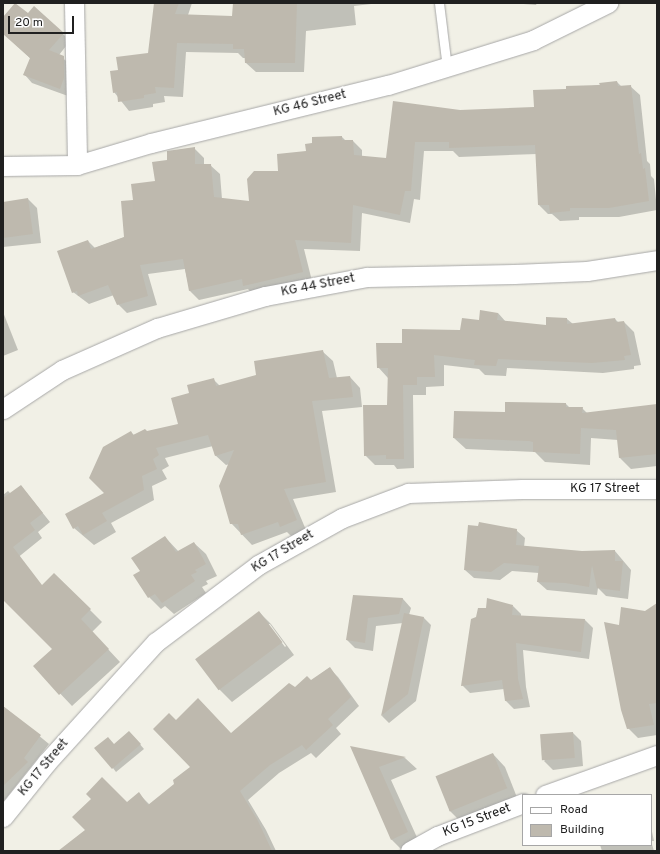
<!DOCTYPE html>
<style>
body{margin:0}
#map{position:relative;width:660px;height:854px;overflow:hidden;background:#f1f0e6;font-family:Overpass,sans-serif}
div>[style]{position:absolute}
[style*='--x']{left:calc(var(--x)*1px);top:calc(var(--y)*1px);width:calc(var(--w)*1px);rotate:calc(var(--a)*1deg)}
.shadow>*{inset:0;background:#0003}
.building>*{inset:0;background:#beb9ae;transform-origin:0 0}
.roads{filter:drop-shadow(0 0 1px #a7a7a7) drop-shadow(0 0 1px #a7a7a7)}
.service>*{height:9px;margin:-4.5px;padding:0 4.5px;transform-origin:4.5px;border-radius:4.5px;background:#fff}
.minor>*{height:19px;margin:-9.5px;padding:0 9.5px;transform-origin:9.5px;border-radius:9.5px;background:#fff}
span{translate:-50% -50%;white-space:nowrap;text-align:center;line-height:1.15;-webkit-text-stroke:3px #fff;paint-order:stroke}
.street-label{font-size:13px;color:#202020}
.frame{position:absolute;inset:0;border:4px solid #202020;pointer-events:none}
.legend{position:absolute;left:522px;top:794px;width:130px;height:52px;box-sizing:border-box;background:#fff;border:1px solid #a6a6a6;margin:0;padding:5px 7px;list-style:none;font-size:12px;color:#202020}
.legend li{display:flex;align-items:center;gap:8px;height:20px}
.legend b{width:20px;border:1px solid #a6a6a6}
.scale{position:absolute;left:8px;top:16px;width:66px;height:18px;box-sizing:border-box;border:2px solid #202020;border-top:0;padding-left:5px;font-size:12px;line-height:14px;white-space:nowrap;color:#202020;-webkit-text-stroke:3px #fff;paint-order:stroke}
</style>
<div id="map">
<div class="shadow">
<i style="clip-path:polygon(153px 3px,192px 3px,188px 15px,233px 17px,234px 3px,380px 3px,354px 6px,356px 25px,306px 31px,304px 72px,256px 72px,246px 63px,246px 58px,243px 58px,238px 53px,186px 52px,183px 97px,164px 96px,165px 102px,153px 104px,153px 107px,129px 111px,114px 92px,119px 71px,149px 54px,155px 4px)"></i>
<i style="clip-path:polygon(511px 3px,537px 3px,536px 5px)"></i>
<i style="clip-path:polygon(28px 15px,63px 34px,70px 41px,59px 55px,71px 65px,68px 96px,32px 83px,25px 75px,31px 59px,3px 33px,3px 18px)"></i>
<i style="clip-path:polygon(617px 82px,622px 87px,630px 86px,640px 95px,647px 161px,650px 164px,651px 176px,654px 179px,657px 210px,619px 217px,579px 217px,579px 220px,560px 221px,552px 214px,548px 214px,539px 205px,537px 154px,459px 157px,453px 151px,424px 151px,420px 200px,414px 199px,410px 223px,362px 213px,360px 251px,304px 249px,312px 281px,253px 295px,248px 289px,199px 300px,190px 291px,185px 269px,148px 274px,157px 305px,127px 313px,118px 304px,114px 295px,89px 304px,73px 292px,88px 241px,95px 248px,125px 237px,134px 201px,156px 182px,168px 161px,194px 148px,204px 158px,204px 165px,210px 165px,220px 174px,222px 199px,250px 202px,279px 172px,307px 152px,342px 137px,346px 141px,353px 141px,362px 150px,362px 157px,387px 159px,460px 111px,535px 108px,567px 90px)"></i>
<i style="clip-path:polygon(28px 199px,37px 208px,41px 243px,3px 247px,3px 203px)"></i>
<i style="clip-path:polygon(3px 312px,18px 350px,3px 356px)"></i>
<i style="clip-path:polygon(498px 313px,506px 322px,547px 326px,567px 319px,573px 324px,615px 319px,618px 322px,624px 322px,634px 332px,641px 365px,634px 366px,634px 369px,603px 373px,507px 368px,506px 376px,485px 375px,479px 369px,444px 365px,444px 386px,426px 387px,426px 395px,413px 395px,414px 468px,397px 469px,394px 465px,375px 465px,365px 455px,388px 406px,388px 378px,378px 367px,403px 344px,461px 331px)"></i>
<i style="clip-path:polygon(322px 351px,333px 361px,337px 378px,350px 377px,360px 388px,362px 407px,322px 411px,336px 492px,293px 499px,306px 530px,291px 536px,287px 532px,252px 545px,231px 523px,230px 464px,226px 465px,215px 455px,213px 446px,165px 458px,169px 466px,162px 470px,167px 479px,152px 486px,154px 500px,111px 523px,116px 532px,94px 545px,74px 528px,106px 493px,131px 432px,134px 435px,179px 425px,190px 394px,213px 379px,220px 386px,257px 376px)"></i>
<i style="clip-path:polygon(548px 403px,566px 404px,570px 408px,582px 408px,588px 414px,657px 406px,657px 466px,631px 469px,620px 458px,618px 440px,591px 438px,590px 465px,545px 462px,535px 452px,466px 449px,454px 438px,455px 412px,506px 413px,548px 405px)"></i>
<i style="clip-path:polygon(21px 486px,50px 522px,38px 532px,42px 538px,16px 559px,3px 545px,3px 495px,8px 491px,11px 494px)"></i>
<i style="clip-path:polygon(516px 530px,525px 538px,524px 547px,582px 552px,615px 551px,631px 570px,628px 599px,606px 596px,598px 588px,597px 595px,547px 590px,538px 582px,539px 573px,512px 571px,500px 580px,474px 578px,465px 570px)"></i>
<i style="clip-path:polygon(165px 537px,179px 552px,194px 543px,206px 554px,217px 576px,206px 581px,208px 584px,202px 587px,206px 593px,174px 614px,165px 606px,161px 609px,149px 597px,141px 571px)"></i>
<i style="clip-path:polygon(54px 574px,102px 622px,92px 632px,120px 662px,72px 706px,35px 667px,53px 649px,3px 599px,3px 579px,60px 621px)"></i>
<i style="clip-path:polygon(354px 596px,403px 599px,411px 608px,409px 615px,424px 618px,431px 625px,416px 701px,389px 723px,382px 716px,403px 623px,376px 626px,373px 651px,355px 648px,347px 640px)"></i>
<i style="clip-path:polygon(657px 605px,657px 735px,638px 738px,628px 728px,620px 626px)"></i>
<i style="clip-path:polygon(513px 606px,521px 614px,521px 616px,585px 620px,593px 628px,589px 659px,523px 650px,526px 687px,530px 707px,514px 709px,506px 701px,504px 689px,470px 693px,462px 685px)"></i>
<i style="clip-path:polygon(evenodd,259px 612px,271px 624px,294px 655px,232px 702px,219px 689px,259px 612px,268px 624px,270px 624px,286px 646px,285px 647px,268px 624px)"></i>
<i style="clip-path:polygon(329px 668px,338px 677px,359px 706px,336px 728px,341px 734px,316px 758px,311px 753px,279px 773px,248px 800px,266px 830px,276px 851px,60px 851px,139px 794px,150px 805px,176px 784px,192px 767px,176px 721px,231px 734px,295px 688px,311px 681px)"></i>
<i style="clip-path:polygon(3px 706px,49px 744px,3px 802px)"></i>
<i style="clip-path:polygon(573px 733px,581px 741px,583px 766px,553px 770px,544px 761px)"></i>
<i style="clip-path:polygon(133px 736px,144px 749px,116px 772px,113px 768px,114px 745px)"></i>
<i style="clip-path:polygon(352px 748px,405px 758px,417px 769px,391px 780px,420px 844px,403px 851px,392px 840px)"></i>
<i style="clip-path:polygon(493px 754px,505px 767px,518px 800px,461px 822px,449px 810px)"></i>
<i style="clip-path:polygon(651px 827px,654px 841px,651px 841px,654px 851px,602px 851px,600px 845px,651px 845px)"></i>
</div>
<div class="building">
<i style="clip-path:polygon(15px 3px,28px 13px,34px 6px,64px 33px,49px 50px,64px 56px,64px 78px,60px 89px,23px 75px,30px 58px,3px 34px,3px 17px)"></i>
<i style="clip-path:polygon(154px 3px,179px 3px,175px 14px,232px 16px,233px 3px,297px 3px,295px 63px,245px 63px,244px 49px,233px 49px,233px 44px,177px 43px,174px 88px,155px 87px,156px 93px,144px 95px,144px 98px,118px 102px,117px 92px,113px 93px,110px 71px,118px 70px,116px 57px,148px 53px)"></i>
<i style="clip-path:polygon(617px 81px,618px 86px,631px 85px,639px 154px,641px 153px,643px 169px,645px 168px,649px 201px,609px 208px,570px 208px,570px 211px,550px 213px,549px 205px,538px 205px,535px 145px,449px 148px,449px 142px,415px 142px,411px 191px,405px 191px,400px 215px,353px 205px,351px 243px,295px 240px,303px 272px,243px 286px,242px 279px,189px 291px,183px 259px,140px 265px,148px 296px,117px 305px,108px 285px,78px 296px,77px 291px,72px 293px,57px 251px,88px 240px,91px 249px,124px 237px,121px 201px,133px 200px,131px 184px,155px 181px,152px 162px,167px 160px,167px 151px,195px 147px,195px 164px,211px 164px,214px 197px,249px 201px,247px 179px,254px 171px,278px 171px,277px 154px,306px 151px,305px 144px,312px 143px,312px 137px,342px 136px,342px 140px,353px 140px,354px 155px,386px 158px,393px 101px,460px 110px,534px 107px,533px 90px,566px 89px,566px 86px,600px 85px,599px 83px)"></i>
<i style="clip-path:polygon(28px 198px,33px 234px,3px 238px,3px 202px)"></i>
<i style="clip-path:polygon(480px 310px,498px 313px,497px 320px,546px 325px,546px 317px,567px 318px,567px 324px,615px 318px,616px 322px,624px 321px,631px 355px,624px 356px,625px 360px,592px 363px,498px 359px,496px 366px,474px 365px,475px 360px,434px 355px,435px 377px,417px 377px,417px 385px,403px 385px,404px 459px,386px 459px,386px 455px,364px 456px,363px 405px,387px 405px,388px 368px,377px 368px,376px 343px,402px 343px,402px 329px,460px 330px,462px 318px,479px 320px)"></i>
<i style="clip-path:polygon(323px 350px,329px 378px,350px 376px,353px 397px,312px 401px,326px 482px,284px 489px,297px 520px,280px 527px,278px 522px,241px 535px,238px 524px,230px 524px,219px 486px,234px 450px,215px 456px,208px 435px,156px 448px,159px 455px,153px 459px,157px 469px,142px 476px,144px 490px,102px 513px,107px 521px,83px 535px,78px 526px,73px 529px,65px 514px,104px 493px,89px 478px,103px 447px,131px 431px,133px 435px,145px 429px,147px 431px,178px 424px,171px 398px,189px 393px,187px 385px,214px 378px,216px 386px,256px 375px,254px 361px)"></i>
<i style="clip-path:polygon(505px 402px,566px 403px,566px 407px,583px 407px,582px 413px,657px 404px,657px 454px,619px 458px,616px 430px,581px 428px,580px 454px,533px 452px,533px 442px,529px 441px,453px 438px,454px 411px,505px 412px)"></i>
<i style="clip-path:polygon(21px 485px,43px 513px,30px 523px,35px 530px,13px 547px,42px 585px,54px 573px,91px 609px,81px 619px,109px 649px,59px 695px,33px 666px,52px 649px,3px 600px,3px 498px)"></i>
<i style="clip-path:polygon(479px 522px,517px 529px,516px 545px,582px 551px,615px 550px,615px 561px,623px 561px,620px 591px,597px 588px,592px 565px,589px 587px,565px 583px,537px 582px,539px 566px,504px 563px,491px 572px,464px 570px,468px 525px,478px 526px)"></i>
<i style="clip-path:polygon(165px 536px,176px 552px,194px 542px,206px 564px,195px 570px,197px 572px,191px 575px,195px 581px,162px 603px,155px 594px,148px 598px,133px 575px,140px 571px,131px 558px)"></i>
<i style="clip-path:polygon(353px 595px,403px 598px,399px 614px,368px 618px,365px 643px,346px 640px)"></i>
<i style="clip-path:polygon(487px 598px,513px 605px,512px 615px,585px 619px,581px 652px,516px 643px,518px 679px,523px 699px,505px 701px,502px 680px,461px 686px,471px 619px,476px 617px,478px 608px,486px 608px)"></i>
<i style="clip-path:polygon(657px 603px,657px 703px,649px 704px,654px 725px,627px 729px,621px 710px,604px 622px,619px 625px,621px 607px,645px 611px)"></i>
<i style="left:259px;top:611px;width:39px;height:80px;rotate:53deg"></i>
<i style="clip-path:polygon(404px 613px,424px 617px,408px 694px,381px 716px)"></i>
<i style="clip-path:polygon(330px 667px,351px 697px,328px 719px,333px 725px,306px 750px,302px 745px,270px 765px,240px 791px,258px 821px,272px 851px,58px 851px,85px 830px,72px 817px,91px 799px,86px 794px,102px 777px,127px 802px,139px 792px,148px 805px,174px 784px,173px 780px,190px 767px,153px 729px,169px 713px,176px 720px,198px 698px,231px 733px,289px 683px,295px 687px,307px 676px,311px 680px)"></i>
<i style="clip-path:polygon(3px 706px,41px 735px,24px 758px,28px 762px,3px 786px)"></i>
<i style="clip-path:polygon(129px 731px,141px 744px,112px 769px,94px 748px,108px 737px,114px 744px)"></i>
<i style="left:573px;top:732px;width:26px;height:33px;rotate:86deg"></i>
<i style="clip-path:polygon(350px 746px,406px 757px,379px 767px,408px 832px,391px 840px)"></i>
<i style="left:493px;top:753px;width:38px;height:62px;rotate:68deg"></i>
</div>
<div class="roads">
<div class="service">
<i style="--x:439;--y:3;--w:65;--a:83"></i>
</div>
<div class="minor">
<i style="--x:74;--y:3;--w:162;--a:88.9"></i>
<i style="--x:3;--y:166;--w:74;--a:-0.8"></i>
<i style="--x:77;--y:165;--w:77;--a:-16.6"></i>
<i style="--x:151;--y:143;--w:244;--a:-13.8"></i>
<i style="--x:388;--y:85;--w:152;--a:-17.2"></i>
<i style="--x:533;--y:40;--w:84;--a:-26.3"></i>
<i style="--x:3;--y:409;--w:71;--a:-33.5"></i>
<i style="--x:62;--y:370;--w:104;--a:-23.9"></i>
<i style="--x:157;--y:328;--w:113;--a:-16.5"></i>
<i style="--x:265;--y:296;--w:104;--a:-10.6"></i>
<i style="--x:367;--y:277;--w:147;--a:-1.2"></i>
<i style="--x:514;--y:274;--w:73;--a:-2.4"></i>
<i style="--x:587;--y:271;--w:71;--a:-8.9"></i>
<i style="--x:545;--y:795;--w:119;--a:-19.7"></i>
<i style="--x:3;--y:817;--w:70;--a:-51.3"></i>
<i style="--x:47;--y:762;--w:162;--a:-47.8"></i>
<i style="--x:156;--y:642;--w:128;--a:-37"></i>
<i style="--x:258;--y:565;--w:96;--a:-29.2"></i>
<i style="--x:342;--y:518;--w:71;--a:-20.7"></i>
<i style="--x:408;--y:493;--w:114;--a:-2"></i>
<i style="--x:522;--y:489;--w:135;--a:0"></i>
<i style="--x:410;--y:851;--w:31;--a:-29"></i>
<i style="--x:437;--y:836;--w:92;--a:-21"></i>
</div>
</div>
<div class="street-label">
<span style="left:310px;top:104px;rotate:-14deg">KG 46 Street</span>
<span style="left:318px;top:286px;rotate:-11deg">KG 44 Street</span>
<span style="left:605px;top:489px">KG 17 Street</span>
<span style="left:283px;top:552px;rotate:-31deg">KG 17 Street</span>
<span style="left:44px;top:768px;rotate:-50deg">KG 17 Street</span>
<span style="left:477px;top:821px;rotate:-21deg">KG 15 Street</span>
</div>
<div class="frame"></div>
<ul class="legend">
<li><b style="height:5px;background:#fff"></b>Road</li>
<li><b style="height:11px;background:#beb9ae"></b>Building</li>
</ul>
<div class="scale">20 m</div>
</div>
